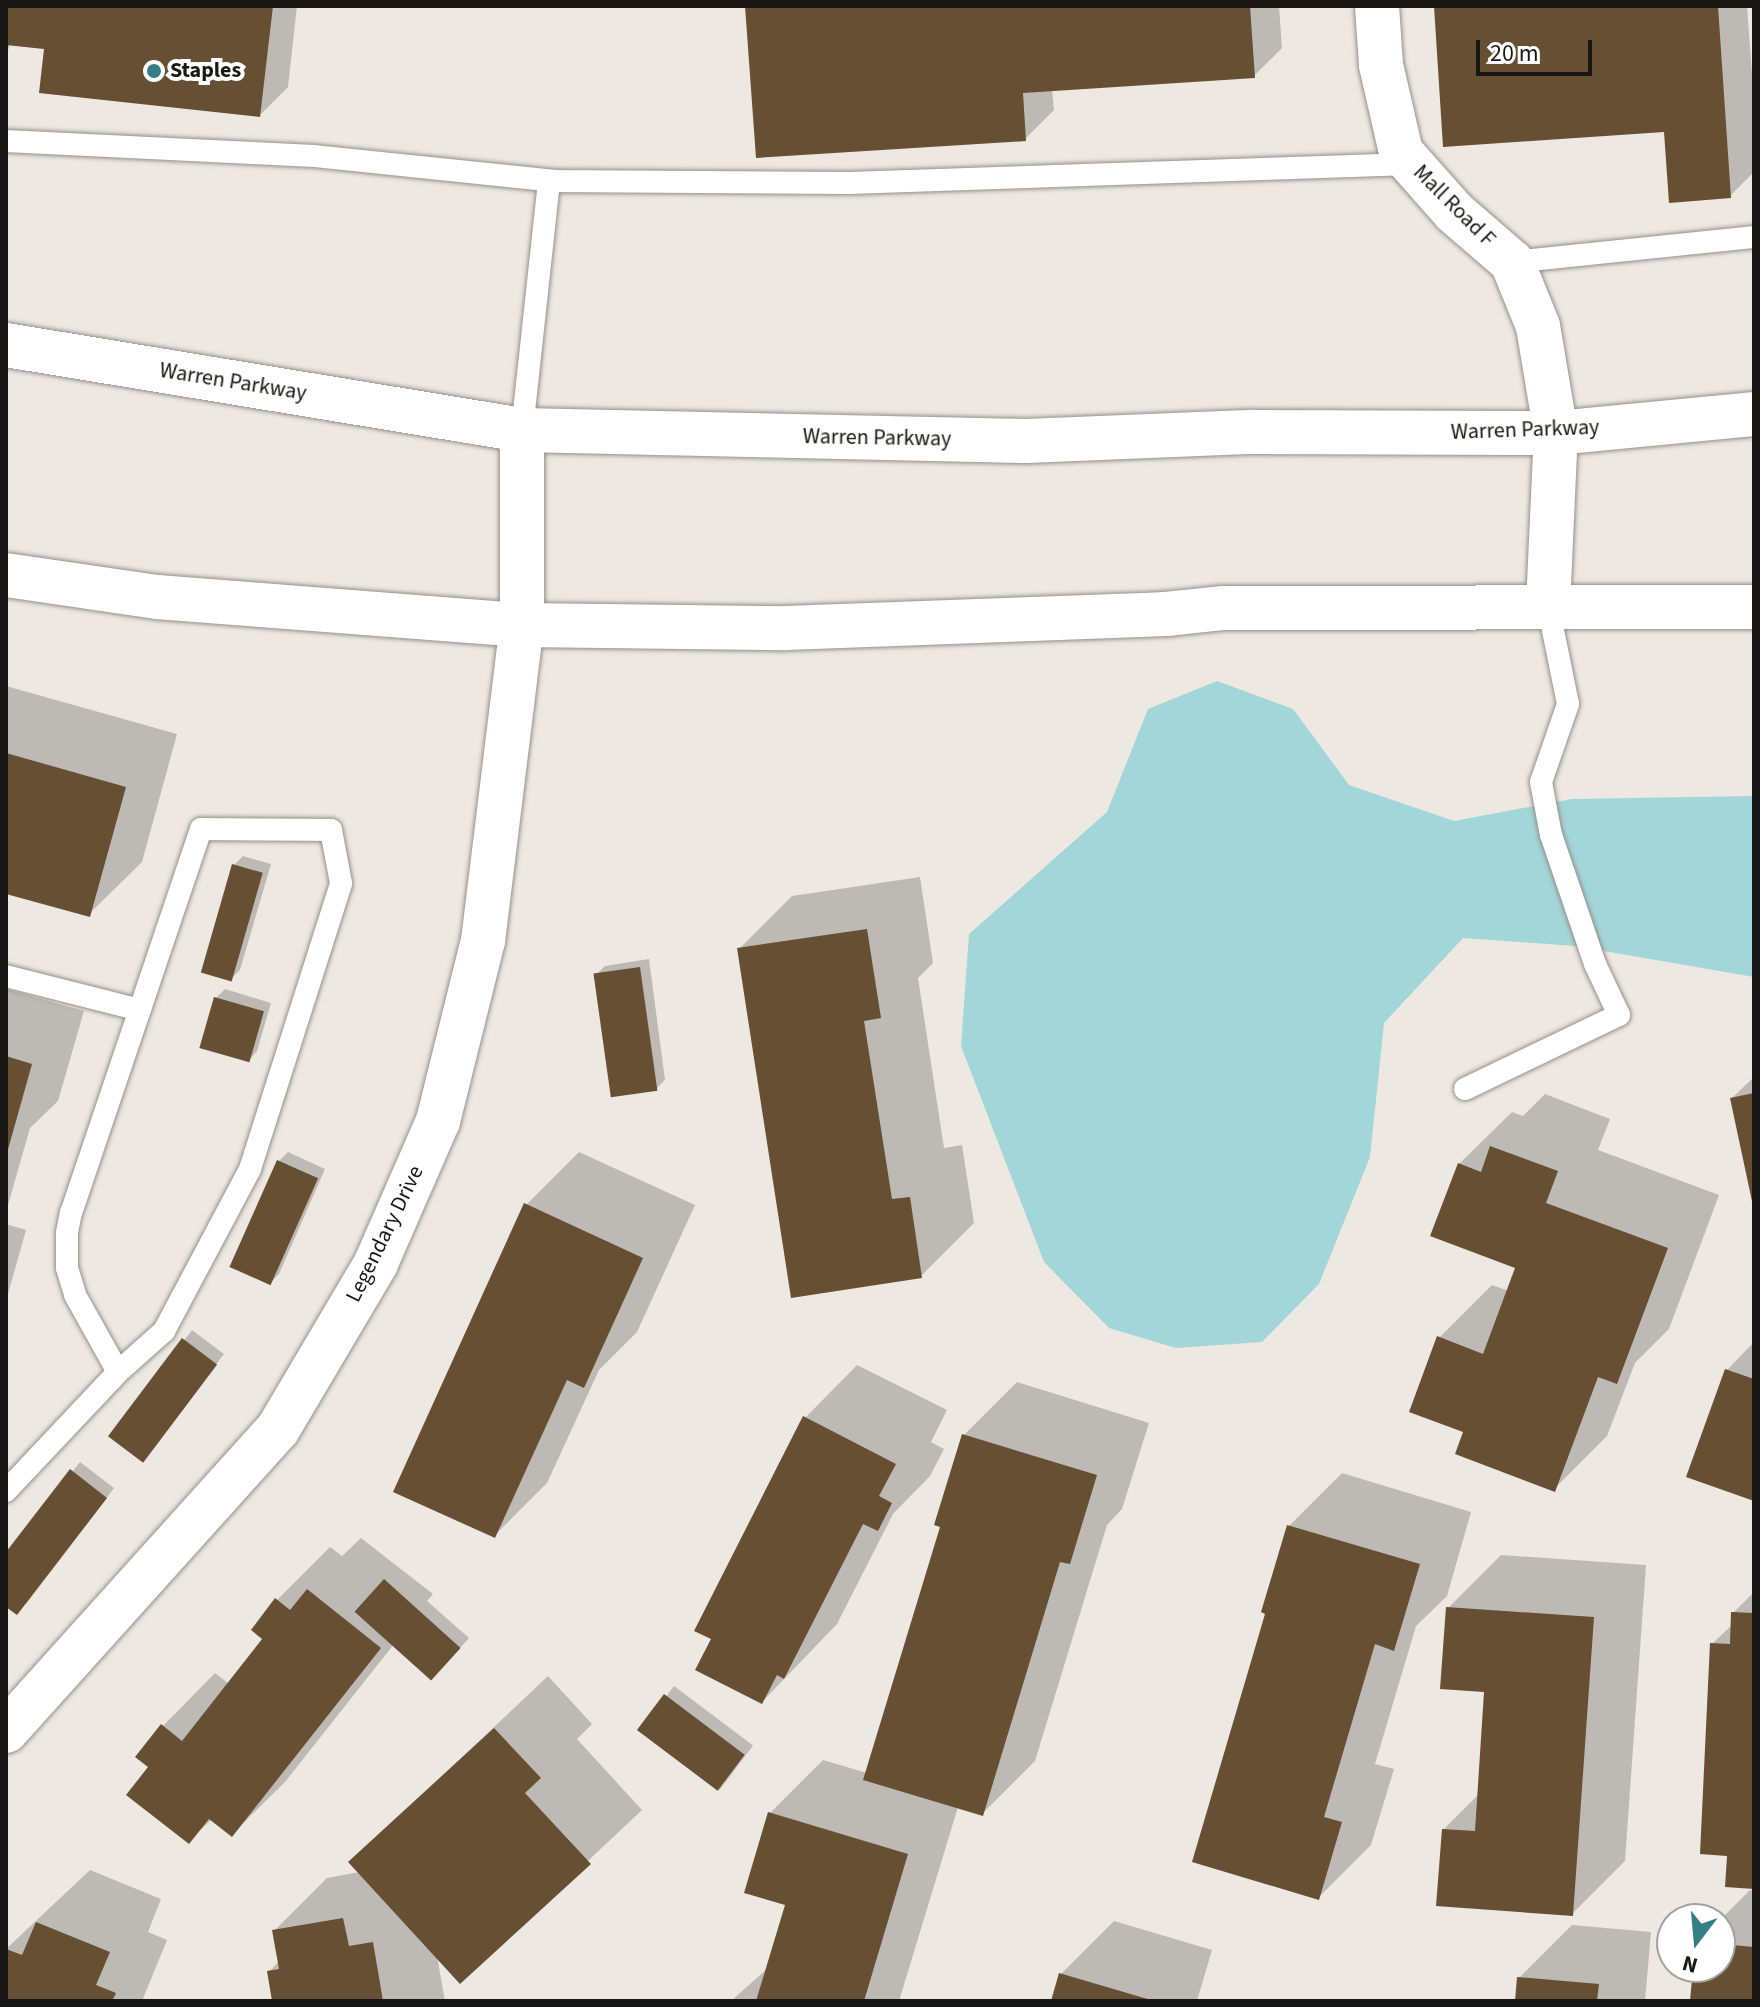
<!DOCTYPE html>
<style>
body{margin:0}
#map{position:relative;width:1760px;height:2007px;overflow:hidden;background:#ede8e1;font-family:"Source Sans 3",sans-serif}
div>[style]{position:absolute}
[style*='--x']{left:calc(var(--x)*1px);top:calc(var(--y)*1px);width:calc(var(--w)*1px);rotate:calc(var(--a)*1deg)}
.water>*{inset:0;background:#a2d6d8}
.shadow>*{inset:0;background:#0003;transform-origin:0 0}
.building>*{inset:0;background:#664f32;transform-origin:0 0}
.roads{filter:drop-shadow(0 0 2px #95908a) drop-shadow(0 0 2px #95908a)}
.lane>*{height:22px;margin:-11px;padding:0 11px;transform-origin:11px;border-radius:11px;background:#fff}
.street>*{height:44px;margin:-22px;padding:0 22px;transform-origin:22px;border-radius:22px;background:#fff}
.secondary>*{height:44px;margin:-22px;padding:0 22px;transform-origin:22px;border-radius:22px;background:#fff}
.dots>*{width:22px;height:22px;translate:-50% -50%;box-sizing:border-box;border:4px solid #fff;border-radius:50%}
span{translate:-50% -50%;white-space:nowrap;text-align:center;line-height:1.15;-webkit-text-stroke:8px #fff;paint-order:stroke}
.poi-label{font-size:22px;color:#191715;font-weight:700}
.left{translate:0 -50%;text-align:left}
.street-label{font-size:22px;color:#191715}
.frame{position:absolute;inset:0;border:8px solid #191715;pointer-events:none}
.north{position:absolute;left:1656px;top:1903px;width:80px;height:80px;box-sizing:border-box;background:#fff;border:2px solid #a3a2a1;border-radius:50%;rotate:196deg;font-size:22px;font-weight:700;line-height:32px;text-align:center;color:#191715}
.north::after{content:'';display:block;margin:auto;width:28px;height:36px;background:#367e85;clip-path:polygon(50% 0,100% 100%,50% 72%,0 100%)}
.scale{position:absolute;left:1476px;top:40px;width:116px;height:36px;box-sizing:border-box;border:4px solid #191715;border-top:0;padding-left:10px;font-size:24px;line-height:28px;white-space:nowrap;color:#191715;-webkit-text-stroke:6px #fff;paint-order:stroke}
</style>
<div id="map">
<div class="water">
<i style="clip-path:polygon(1217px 681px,1293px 709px,1349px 785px,1454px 821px,1572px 799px,1754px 796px,1754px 977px,1575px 946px,1463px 938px,1384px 1023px,1370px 1157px,1319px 1284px,1262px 1342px,1176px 1348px,1109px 1328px,1044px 1262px,961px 1046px,969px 934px,1107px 812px,1148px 709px)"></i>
</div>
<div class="shadow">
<i style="clip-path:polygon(6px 6px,297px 6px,288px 87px,260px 115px,46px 47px,10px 43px,6px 58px)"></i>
<i style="clip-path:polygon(747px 6px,1279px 6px,1282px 48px,1254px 76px,1052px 89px,1054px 110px,1025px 139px)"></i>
<i style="clip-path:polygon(1436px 6px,1747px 6px,1754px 101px,1754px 172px,1730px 196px,1665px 130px)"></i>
<i style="clip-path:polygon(6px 686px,177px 734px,142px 862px,89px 914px,6px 891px)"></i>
<i style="clip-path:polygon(243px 856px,271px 864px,240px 970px,231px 979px,234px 865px)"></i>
<i style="clip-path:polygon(920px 877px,933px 963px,918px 978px,944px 1148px,962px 1145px,974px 1223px,921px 1276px,739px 949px,792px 896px)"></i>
<i style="clip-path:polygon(649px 959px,665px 1080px,656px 1089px,596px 975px,605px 966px)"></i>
<i style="clip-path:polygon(6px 989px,84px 1011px,58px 1101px,30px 1128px,6px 1212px)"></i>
<i style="clip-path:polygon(225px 989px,271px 1003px,257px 1051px,249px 1060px,216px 998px)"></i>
<i style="clip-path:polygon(1754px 1077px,1754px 1202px,1732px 1098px)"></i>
<i style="clip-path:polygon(1545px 1094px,1610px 1119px,1598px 1150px,1719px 1195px,1669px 1329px,1635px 1363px,1607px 1436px,1554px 1489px,1465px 1431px,1439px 1338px,1492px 1285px,1509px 1291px,1518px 1267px,1459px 1164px,1512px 1112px,1523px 1116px)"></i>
<i style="clip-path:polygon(288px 1152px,325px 1169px,279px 1274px,270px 1283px,279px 1161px)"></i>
<i style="clip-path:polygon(579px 1152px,695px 1205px,637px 1332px,599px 1370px,547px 1483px,494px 1536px,526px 1205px)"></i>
<i style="clip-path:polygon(6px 1224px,26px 1230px,6px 1301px)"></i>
<i style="left:192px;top:1330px;width:40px;height:133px;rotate:37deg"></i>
<i style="clip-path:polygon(1754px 1342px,1754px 1499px,1727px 1370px)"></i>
<i style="clip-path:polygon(857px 1365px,947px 1410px,931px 1442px,944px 1449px,930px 1476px,893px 1514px,837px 1624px,762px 1702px,714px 1638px,805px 1418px)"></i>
<i style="clip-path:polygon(1017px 1382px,1149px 1423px,1122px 1509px,1107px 1525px,1035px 1761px,982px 1814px,958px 1807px,899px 2001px,731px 2001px,768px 1968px,787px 1904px,770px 1813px,823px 1760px,867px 1773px,942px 1526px,964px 1435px)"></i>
<i style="clip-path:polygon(80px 1462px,114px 1488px,26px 1604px,6px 1604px,6px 1556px)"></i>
<i style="clip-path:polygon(1342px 1473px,1471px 1512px,1447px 1596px,1416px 1626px,1375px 1764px,1394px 1769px,1371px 1845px,1318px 1898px,1268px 1612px,1289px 1526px)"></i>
<i style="clip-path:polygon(361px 1538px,433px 1594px,427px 1601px,469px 1638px,441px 1669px,394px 1644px,285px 1782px,232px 1834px,212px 1819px,189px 1841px,151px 1767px,163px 1726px,215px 1673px,229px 1684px,265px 1639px,277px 1600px,330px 1547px,342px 1556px)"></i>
<i style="clip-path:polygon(1501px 1555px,1646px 1565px,1625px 1861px,1572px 1914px,1444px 1829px,1479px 1794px,1486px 1691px,1448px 1608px)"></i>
<i style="clip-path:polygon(1754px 1592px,1754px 1887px,1712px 1644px,1733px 1624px,1733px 1613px)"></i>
<i style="clip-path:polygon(548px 1676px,592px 1724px,577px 1739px,642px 1810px,460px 1981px,437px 1956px,445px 2001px,274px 2001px,269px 1972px,279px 1961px,274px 1931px,327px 1878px,360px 1872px,351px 1862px)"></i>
<i style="left:674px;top:1686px;width:99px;height:56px;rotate:37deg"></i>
<i style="clip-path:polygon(90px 1870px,161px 1899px,148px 1932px,167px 1940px,142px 2001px,6px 2001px,6px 1949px)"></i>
<i style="clip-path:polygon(1750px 1890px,1754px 1891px,1754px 2001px,1692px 2001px,1695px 1967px,1720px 1967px,1720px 1920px)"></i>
<i style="clip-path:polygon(1114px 1921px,1212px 1950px,1197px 2001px,1053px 2001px,1061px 1974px)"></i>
<i style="clip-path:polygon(1572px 1925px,1651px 1932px,1645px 2001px,1517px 2001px,1519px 1978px)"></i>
</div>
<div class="building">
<i style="clip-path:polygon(6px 6px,273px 6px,260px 117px,39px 93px,44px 49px,6px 45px)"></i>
<i style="clip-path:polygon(745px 6px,1250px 6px,1255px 78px,1023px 93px,1026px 141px,756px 158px)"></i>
<i style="clip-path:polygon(1434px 6px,1718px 6px,1731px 198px,1669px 203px,1664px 132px,1443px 147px)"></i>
<i style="clip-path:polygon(6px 753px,126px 787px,90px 917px,6px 894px)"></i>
<i style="left:232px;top:864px;width:32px;height:113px;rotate:16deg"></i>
<i style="clip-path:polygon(867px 929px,881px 1018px,864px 1021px,892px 1199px,910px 1197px,922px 1278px,791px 1298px,737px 948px)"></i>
<i style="left:640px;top:967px;width:125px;height:47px;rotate:82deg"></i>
<i style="left:214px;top:997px;width:52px;height:53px;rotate:16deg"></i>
<i style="clip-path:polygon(6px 1056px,32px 1064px,7px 1153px,6px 1153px)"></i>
<i style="clip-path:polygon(1754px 1093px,1754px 1205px,1753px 1206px,1730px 1098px)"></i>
<i style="clip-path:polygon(1490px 1146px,1558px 1171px,1546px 1203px,1668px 1248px,1617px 1384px,1598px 1377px,1555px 1492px,1455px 1454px,1463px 1432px,1409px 1412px,1437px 1336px,1483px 1354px,1515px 1268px,1430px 1236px,1458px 1163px,1481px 1172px)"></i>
<i style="left:277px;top:1160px;width:45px;height:117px;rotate:24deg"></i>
<i style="clip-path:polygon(524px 1203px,643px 1258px,584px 1388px,567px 1380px,495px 1538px,393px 1492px)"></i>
<i style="left:182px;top:1338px;width:44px;height:123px;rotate:37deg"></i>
<i style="clip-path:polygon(1725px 1369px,1754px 1379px,1754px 1501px,1686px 1477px)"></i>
<i style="clip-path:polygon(803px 1416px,896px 1464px,879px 1496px,892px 1503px,878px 1531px,863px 1524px,784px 1679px,777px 1675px,762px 1704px,695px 1670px,711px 1639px,694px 1631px)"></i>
<i style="clip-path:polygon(962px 1434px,1097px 1475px,1070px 1564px,1060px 1562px,983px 1816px,863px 1780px,940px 1527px,934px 1525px)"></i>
<i style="clip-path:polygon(70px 1469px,107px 1498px,17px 1615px,6px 1607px,6px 1552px)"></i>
<i style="clip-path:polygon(1287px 1525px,1420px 1564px,1394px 1651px,1375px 1644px,1324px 1817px,1342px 1822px,1319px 1900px,1192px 1862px,1265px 1614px,1261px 1612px)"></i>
<i style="left:384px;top:1579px;width:103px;height:44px;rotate:42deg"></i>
<i style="clip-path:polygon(307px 1589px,381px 1648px,232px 1837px,209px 1819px,189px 1844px,126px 1795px,148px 1767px,135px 1757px,161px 1724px,182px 1741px,262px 1639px,251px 1630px,275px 1598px,290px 1610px)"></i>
<i style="clip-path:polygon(1446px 1607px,1594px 1617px,1573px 1916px,1436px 1906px,1442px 1829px,1475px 1831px,1484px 1692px,1440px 1689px)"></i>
<i style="clip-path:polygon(1731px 1612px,1754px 1613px,1754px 1889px,1725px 1887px,1727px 1856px,1700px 1854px,1710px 1643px,1730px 1644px)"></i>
<i style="left:664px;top:1694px;width:101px;height:45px;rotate:37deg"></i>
<i style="clip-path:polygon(494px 1728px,541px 1778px,525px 1793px,591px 1864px,460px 1984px,348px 1862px)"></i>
<i style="clip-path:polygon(768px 1812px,908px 1854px,864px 2001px,756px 2001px,785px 1905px,744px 1893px)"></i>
<i style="clip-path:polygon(343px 1918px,349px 1946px,373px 1942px,383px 2001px,272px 2001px,267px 1971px,279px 1969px,272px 1930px)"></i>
<i style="clip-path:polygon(36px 1922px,110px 1952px,96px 1985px,116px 1993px,112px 2001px,6px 2001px,6px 1949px,22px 1955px)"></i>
<i style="clip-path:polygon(1720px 1944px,1754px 1947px,1754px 2001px,1690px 2001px,1693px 1967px,1720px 1967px)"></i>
<i style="clip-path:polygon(1059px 1973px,1151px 2000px,1151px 2001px,1051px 2001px)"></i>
<i style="clip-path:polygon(1517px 1977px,1599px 1984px,1597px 2001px,1515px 2001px)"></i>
</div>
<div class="roads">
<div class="lane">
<i style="--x:6;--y:141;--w:308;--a:2.8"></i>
<i style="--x:314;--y:156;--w:244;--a:5.9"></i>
<i style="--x:1512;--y:262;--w:243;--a:-5.9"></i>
<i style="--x:522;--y:430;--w:250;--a:-83.8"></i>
<i style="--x:549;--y:181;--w:300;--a:0.4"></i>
<i style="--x:849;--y:183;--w:562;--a:-1.94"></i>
<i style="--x:6;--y:976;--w:138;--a:14.2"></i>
<i style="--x:1465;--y:1089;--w:171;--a:-25.7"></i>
<i style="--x:1619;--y:1015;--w:56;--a:-115.2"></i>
<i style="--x:1595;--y:964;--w:136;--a:-108.8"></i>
<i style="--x:1551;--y:835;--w:54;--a:-100.7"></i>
<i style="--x:1541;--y:782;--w:83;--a:-70.9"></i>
<i style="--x:1568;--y:704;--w:100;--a:-101.5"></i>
<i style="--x:6;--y:1491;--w:163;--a:-46.7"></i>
<i style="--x:118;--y:1372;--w:62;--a:-41.7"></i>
<i style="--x:164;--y:1331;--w:183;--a:-62"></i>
<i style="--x:250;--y:1169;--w:300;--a:-72.3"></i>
<i style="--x:341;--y:883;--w:54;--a:-100.7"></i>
<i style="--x:331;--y:830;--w:130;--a:-179.6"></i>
<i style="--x:201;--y:829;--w:404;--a:108.7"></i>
<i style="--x:71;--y:1212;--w:21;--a:101"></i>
<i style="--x:67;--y:1233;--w:35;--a:90"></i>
<i style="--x:67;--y:1268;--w:28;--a:73"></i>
<i style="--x:75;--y:1295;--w:88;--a:60.8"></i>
</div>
<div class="street">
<i style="--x:1377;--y:6;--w:59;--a:86.1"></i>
<i style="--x:1381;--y:65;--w:89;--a:77.1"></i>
<i style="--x:1401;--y:152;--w:80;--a:48.5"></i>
<i style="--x:1454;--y:212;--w:77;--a:40.8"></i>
<i style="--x:1512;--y:262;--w:69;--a:67.9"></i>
<i style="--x:1538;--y:326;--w:109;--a:80.5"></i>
</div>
<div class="secondary">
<i style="--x:6;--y:345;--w:523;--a:9.35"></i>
<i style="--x:522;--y:430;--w:504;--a:1.25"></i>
<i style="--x:1026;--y:441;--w:228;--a:-2.3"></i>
<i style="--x:1254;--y:432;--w:302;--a:0.2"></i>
<i style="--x:1556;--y:433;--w:199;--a:-5.5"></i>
<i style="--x:6;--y:575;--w:153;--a:8.3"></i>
<i style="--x:157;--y:597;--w:366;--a:4.4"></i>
<i style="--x:522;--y:625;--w:264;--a:0.7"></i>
<i style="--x:786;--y:628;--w:380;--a:-2.1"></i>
<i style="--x:1166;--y:614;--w:56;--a:-6.1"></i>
<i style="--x:1222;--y:608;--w:532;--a:-0.11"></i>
<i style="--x:1548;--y:606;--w:173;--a:-87.4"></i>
<i style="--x:6;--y:1731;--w:406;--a:-48"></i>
<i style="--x:278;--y:1429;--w:193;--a:-59.4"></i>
<i style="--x:376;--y:1263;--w:155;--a:-66.4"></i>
<i style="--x:438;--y:1121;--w:186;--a:-76"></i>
<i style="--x:483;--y:941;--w:318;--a:-83"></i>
<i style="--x:522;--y:625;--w:195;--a:-90"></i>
</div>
</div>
<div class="dots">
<i style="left:154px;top:71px;background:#367e85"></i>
</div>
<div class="poi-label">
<span class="left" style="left:170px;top:71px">Staples</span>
</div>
<div class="street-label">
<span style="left:1454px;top:206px;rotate:45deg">Mall Road F</span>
<span style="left:233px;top:382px;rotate:9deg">Warren Parkway</span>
<span style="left:1525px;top:430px;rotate:-2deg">Warren Parkway</span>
<span style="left:877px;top:438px;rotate:1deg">Warren Parkway</span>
<span style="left:385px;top:1234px;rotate:-64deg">Legendary Drive</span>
</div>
<div class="frame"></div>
<div class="north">N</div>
<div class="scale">20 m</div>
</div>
